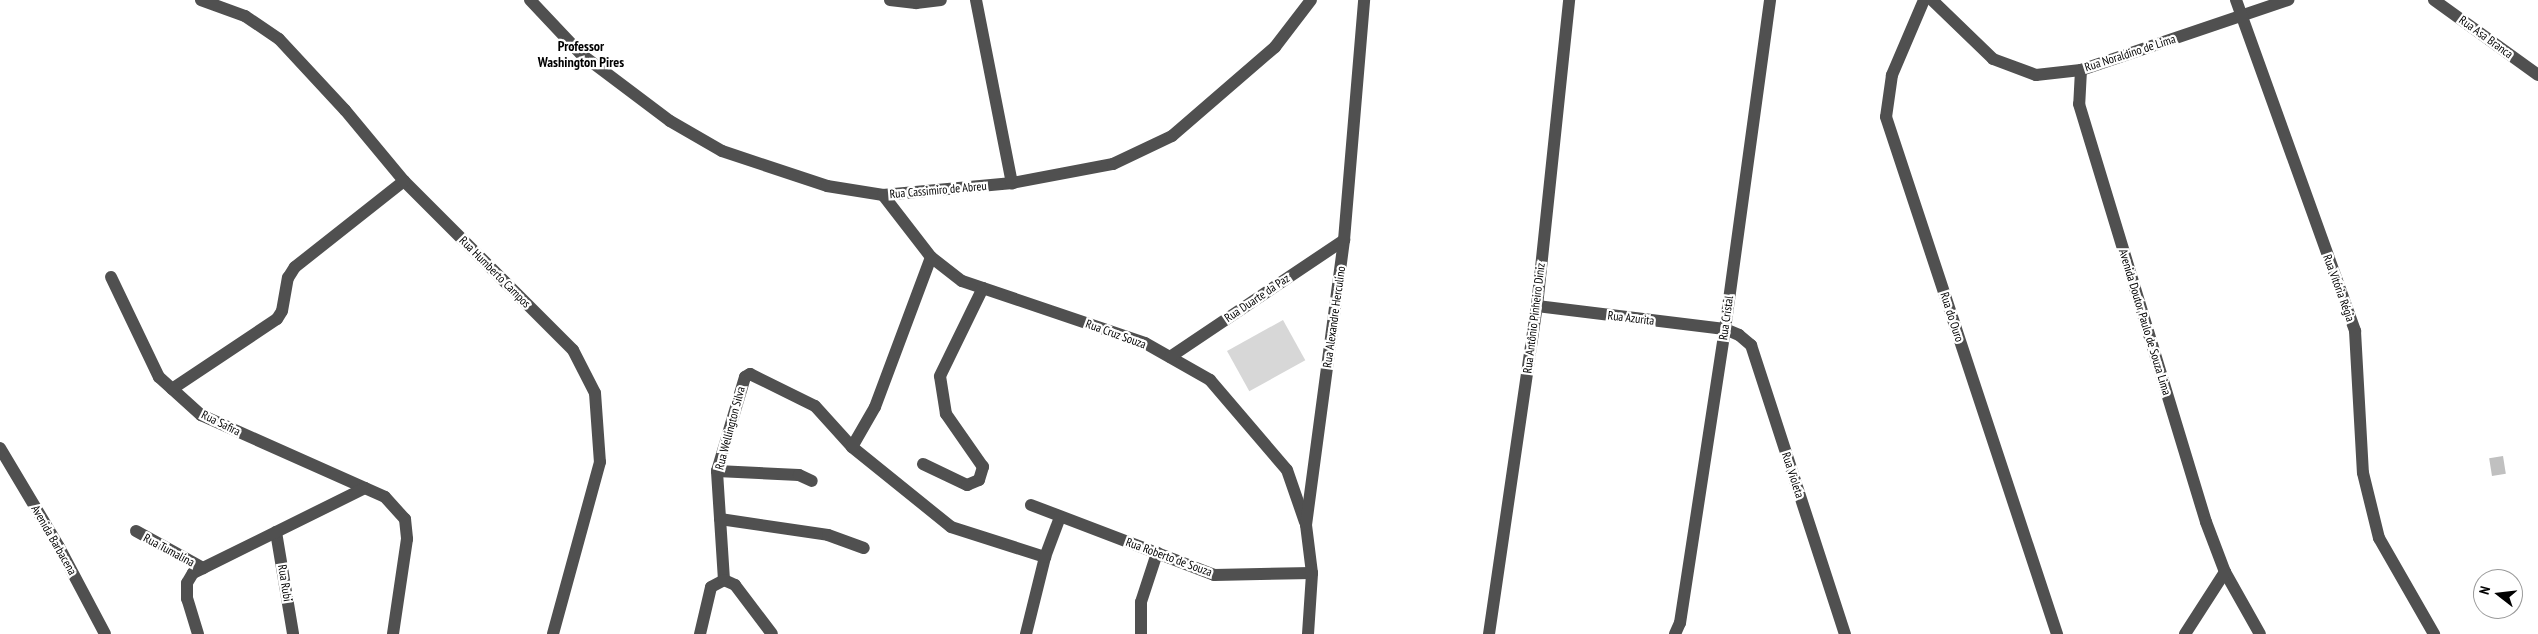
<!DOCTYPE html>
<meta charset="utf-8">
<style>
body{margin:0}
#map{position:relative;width:2538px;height:634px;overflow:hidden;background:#fff;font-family:"PT Sans Narrow",sans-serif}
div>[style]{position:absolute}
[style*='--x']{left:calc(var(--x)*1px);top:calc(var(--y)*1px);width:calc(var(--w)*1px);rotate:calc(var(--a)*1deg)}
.green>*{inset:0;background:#d7d7d7;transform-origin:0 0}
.building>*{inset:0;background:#c0c0c0;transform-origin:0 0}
.minor>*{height:12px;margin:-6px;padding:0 6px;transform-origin:6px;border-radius:6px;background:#505050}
span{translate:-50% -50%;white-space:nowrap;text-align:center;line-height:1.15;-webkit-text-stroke:4.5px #fff;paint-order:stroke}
.street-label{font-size:12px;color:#000}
.neighbourhood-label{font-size:14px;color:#000;font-weight:700}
.north{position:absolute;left:2473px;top:569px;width:50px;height:50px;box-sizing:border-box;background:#fff;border:1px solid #999;border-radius:50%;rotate:286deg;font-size:14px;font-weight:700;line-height:20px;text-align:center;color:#000}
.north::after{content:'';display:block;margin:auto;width:18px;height:22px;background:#000;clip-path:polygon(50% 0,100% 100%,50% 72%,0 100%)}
</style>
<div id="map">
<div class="green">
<i style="left:1283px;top:320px;width:46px;height:64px;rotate:61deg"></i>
</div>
<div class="building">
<i style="left:2503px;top:456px;width:18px;height:14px;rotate:81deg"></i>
</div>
<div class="minor">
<i style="--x:201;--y:0;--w:47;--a:20"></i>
<i style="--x:245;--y:16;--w:41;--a:34.1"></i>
<i style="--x:279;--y:39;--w:97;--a:47.1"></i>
<i style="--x:345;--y:110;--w:92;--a:50.3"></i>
<i style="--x:404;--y:181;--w:239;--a:45"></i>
<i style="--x:573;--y:350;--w:48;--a:62.9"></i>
<i style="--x:595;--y:393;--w:69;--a:85.9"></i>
<i style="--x:600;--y:462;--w:178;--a:105.3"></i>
<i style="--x:530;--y:0;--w:74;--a:46.6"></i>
<i style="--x:581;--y:54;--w:111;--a:37"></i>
<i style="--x:670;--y:121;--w:60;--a:30"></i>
<i style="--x:722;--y:151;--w:111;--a:18.4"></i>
<i style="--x:827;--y:186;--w:57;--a:9.1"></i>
<i style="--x:883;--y:195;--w:130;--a:-5.3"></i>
<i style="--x:1012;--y:183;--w:103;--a:-10.7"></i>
<i style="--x:1113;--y:164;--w:65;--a:-25.4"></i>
<i style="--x:1172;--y:136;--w:136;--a:-40.8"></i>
<i style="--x:1275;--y:47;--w:59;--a:-52.5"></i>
<i style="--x:890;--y:0;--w:26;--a:7"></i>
<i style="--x:916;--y:3;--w:25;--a:-7"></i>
<i style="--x:976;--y:0;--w:187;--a:78.9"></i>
<i style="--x:1924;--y:0;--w:82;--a:113.1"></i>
<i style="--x:1892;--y:75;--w:42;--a:98.1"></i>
<i style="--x:1886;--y:117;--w:545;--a:71.7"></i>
<i style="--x:1932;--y:0;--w:85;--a:44"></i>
<i style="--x:1993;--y:59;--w:46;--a:20.4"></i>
<i style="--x:2036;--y:75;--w:45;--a:-6.3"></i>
<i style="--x:2081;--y:70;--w:219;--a:-18.7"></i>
<i style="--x:2236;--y:0;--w:352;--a:70.2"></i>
<i style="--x:2355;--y:331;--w:142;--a:86.8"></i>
<i style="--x:2363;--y:473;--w:67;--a:76.2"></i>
<i style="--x:2379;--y:538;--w:111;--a:60.2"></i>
<i style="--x:2434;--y:0;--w:128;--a:35.8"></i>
<i style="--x:2081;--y:70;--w:34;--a:93"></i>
<i style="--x:2079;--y:104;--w:437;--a:73.1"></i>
<i style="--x:2206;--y:522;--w:53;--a:69.2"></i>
<i style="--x:2225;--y:572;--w:71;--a:60.6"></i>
<i style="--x:883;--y:195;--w:78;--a:52.3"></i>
<i style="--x:931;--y:257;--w:39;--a:38"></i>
<i style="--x:962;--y:281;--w:193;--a:18.7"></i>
<i style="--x:1145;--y:343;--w:75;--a:29.6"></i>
<i style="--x:1210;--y:380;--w:118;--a:49.5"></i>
<i style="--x:1287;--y:470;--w:55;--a:70.9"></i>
<i style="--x:111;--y:277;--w:111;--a:64.4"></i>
<i style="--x:159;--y:377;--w:57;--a:42.1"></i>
<i style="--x:201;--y:415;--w:201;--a:24"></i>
<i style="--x:385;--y:497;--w:30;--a:48"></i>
<i style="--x:405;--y:519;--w:20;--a:84"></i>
<i style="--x:407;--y:539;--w:96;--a:98.4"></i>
<i style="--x:1537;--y:306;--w:189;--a:7"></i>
<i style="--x:1725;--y:329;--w:15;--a:23"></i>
<i style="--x:1739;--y:335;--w:16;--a:40"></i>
<i style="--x:1751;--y:345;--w:304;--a:72"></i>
<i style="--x:1170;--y:357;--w:210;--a:-33.9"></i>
<i style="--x:172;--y:389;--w:126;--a:-33.7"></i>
<i style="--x:277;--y:319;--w:9;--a:-58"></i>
<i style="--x:282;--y:311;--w:34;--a:-80"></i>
<i style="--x:288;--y:278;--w:13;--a:-58"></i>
<i style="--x:295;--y:267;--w:139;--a:-38.3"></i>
<i style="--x:852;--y:447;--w:127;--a:38.9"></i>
<i style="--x:951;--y:527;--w:99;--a:17.7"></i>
<i style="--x:0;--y:448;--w:115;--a:59.2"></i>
<i style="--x:59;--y:547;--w:98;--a:62.1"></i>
<i style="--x:923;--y:464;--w:49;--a:25.5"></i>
<i style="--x:967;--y:485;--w:13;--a:-23"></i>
<i style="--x:979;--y:480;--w:14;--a:-73"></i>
<i style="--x:983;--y:467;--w:65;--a:-124.9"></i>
<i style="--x:946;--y:414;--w:38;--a:-99"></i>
<i style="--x:940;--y:376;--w:98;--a:-64"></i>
<i style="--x:717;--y:471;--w:82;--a:2.8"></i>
<i style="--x:799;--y:475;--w:14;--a:25"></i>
<i style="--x:1031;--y:505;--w:196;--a:20.9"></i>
<i style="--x:1214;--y:575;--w:98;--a:-1.2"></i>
<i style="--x:720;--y:519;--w:109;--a:8.4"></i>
<i style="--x:828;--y:535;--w:38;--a:20"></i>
<i style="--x:136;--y:531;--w:77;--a:28.9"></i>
<i style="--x:276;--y:532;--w:103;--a:80.5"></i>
<i style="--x:724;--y:580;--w:109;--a:-93.7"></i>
<i style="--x:717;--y:471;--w:98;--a:-73.4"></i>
<i style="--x:745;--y:377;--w:6;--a:-31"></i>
<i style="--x:750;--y:374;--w:72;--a:26.2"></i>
<i style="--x:815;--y:406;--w:55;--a:47.9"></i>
<i style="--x:852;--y:447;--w:46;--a:-60.1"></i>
<i style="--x:875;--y:407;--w:160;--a:-69.5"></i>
<i style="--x:198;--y:634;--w:37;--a:-107"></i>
<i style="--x:187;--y:599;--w:16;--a:-90"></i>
<i style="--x:187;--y:583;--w:12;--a:-59"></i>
<i style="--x:193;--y:573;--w:192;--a:-26.3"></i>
<i style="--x:700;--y:634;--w:48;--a:-76.8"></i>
<i style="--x:711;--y:587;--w:15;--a:-28"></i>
<i style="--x:724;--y:580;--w:12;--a:24"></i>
<i style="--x:735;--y:585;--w:61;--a:52.9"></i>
<i style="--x:1026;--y:634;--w:79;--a:-76.1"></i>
<i style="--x:1045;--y:557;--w:43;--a:-69.4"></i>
<i style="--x:1141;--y:634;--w:32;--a:-90"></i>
<i style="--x:1141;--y:602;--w:52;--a:-71.9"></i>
<i style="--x:1308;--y:634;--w:61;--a:-86.2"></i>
<i style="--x:1312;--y:573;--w:48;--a:-97.1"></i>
<i style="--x:1306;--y:525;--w:288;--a:-82.4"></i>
<i style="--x:1344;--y:240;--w:241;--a:-85.2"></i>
<i style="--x:1489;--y:634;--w:331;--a:-81.7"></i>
<i style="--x:1537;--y:306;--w:308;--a:-84"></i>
<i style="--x:1675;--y:634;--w:12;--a:-66"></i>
<i style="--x:1680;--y:623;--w:297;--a:-81.3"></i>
<i style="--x:1725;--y:329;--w:332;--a:-82.2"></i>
<i style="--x:2185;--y:634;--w:74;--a:-57.2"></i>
</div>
<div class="street-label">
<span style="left:2486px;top:37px;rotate:36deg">Rua Asa Branca</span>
<span style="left:2130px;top:53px;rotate:-18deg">Rua Noraldino de Lima</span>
<span style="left:938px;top:190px;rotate:-5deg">Rua Cassimiro de Abreu</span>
<span style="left:495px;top:272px;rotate:45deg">Rua Humberto Campos</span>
<span style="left:2339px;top:288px;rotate:70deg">Rua Vitória Régia</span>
<span style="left:1257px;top:298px;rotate:-34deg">Rua Duarte da Paz</span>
<span style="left:1334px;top:317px;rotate:-82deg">Rua Alexandre Herculino</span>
<span style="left:1952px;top:317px;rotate:72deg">Rua do Ouro</span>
<span style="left:1534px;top:318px;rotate:-83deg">Rua Antônio Pinheiro Diniz</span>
<span style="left:1631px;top:318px;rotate:7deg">Rua Azurita</span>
<span style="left:1726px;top:318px;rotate:-82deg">Rua Cristal</span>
<span style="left:2145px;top:322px;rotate:73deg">Avenida Doutor Paulo de Souza Lima</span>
<span style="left:1116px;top:334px;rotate:20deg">Rua Cruz Souza</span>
<span style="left:221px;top:423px;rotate:26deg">Rua Safira</span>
<span style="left:730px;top:428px;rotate:-75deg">Rua Wellington Silva</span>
<span style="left:1793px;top:475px;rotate:72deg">Rua Violeta</span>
<span style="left:54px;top:540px;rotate:60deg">Avenida Barbacena</span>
<span style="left:169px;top:550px;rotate:28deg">Rua Tumalina</span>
<span style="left:1169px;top:557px;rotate:20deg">Rua Roberto de Souza</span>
<span style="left:285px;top:583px;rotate:81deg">Rua Rubi</span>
</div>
<div class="neighbourhood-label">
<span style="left:581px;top:54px">Professor<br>Washington Pires</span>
</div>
<div class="north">N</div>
</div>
